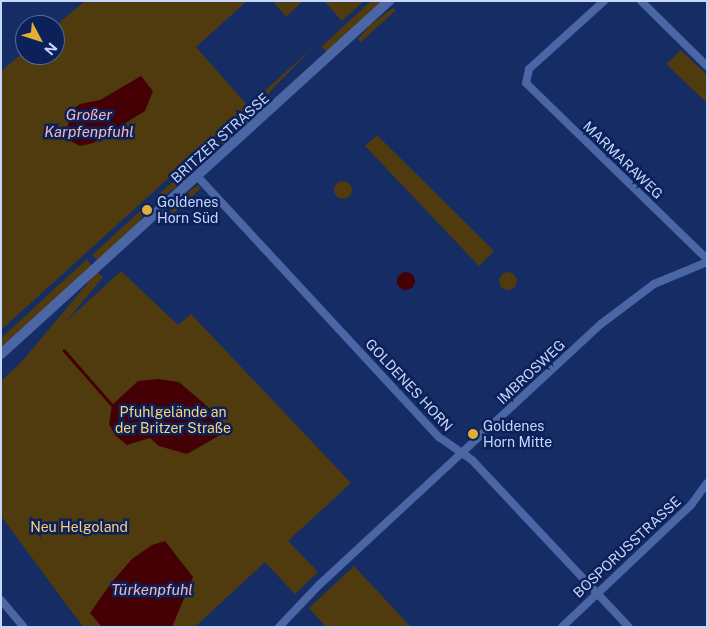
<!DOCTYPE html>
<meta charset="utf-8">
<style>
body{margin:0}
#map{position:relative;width:708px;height:628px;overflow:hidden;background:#152c65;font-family:"Public Sans",sans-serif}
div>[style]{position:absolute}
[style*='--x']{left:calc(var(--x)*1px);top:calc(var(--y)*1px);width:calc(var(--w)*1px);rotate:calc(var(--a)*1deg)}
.green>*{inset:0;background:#4f3b0e;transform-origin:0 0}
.round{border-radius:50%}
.water>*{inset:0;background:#450005}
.stream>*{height:2.5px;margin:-1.25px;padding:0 1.25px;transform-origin:1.25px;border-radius:1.25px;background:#450005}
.minor>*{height:8px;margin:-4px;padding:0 4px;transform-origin:4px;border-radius:4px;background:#4a66a4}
.secondary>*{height:10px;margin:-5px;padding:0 5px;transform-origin:5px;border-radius:5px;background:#4a66a4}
.dots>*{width:14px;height:14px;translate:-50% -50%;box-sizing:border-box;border:2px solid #0c2159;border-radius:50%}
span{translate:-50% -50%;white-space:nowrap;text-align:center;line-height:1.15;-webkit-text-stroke:5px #0c2159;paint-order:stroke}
.street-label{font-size:14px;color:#c6d7fb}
.poi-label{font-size:14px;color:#c6d7fb}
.left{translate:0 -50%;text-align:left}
.park-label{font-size:14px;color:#fbd178}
.water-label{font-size:15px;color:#fab7b1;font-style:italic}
.frame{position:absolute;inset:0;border:2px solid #c6d7fb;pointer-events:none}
.north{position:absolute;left:15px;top:15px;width:50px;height:50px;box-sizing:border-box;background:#0c2159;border:1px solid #566a9a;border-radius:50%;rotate:130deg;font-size:14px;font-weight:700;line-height:20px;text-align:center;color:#c6d7fb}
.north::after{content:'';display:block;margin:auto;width:18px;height:22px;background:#e2af34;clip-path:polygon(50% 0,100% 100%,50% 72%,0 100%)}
</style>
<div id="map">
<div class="green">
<i style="clip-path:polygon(85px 1px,247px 1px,196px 47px,248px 106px,1px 330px,1px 71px,25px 51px,25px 55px,55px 55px,55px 26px)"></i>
<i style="clip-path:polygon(273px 1px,303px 1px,286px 17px)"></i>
<i style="clip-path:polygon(324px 1px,364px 1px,342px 21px)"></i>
<i style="clip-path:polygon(371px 1px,383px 1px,328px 52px,321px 47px)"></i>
<i style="clip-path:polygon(393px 8px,396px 10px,361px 42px,358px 39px,370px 25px)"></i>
<i style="clip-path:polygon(312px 48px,262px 100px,254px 106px,250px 104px)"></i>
<i style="clip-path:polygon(681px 50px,707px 75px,707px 103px,666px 64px)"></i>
<i style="clip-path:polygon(253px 113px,256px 117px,203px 161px,200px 168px,194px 162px)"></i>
<i style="clip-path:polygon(377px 135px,494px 251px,479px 266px,365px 146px)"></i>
<i style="clip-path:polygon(186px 170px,191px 176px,159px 200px,156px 197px)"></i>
<i class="round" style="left:334px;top:181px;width:18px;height:18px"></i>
<i style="clip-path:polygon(198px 185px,201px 188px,171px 216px,170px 206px)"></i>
<i style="clip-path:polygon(140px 211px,144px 215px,131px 231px,98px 261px,92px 255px)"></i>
<i style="clip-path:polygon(87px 259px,92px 266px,1px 348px,1px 338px)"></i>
<i style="clip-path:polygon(121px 271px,178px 325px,191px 314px,351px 483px,288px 541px,318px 572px,295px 594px,265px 562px,195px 627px,83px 627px,1px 516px,1px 381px)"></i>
<i class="round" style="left:499px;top:272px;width:18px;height:18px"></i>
<i style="left:97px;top:272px;width:8px;height:130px;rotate:40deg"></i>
<i style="clip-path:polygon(354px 566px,411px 627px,326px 627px,309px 608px)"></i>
</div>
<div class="water">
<i style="clip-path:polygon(141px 76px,153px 91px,145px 111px,93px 143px,80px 146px,65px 138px,71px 111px,80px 104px,100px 100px)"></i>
<i class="round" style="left:397px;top:272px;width:18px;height:18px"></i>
<i style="clip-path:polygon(158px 379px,179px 382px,208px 407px,220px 419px,222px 434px,187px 454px,159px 446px,150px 438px,127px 445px,115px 435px,109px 424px,112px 405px,138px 381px)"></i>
<i style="clip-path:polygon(165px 541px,193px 577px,172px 627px,102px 627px,90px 613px,111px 583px,132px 559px,152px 545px)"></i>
</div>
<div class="stream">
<i style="--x:64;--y:350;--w:73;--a:48.9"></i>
</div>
<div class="minor">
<i style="--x:604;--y:1;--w:101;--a:137.8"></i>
<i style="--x:529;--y:69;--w:14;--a:102"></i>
<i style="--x:526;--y:83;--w:252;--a:44.2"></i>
<i style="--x:641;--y:1;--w:93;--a:44.6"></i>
<i style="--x:197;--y:176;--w:356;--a:47.2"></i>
<i style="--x:439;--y:437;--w:40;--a:34.9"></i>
<i style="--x:472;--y:460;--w:229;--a:46.8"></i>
<i style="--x:1;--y:600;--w:35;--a:50"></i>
<i style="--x:279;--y:627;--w:58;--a:-46.4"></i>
<i style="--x:319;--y:585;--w:384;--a:-42.8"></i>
<i style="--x:601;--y:324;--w:66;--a:-37"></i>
<i style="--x:654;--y:284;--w:57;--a:-22.5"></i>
<i style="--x:562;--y:627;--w:178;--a:-43.4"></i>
<i style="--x:691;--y:505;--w:27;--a:-54"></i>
</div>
<div class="secondary">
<i style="--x:1;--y:354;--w:525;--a:-42.3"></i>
</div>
<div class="dots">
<i style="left:147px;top:210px;background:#e2af34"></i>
<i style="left:473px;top:434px;background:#e2af34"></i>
</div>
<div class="street-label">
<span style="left:220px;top:138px;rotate:-42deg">BRITZER STRASSE</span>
<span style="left:623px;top:160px;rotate:44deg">MARMARAWEG</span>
<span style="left:531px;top:372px;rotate:-43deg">IMBROSWEG</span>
<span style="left:409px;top:385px;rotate:47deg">GOLDENES HORN</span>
<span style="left:627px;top:547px;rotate:-43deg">BOSPORUSSTRASSE</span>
</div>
<div class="poi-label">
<span class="left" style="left:157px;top:210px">Goldenes<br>Horn Süd</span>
<span class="left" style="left:483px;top:434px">Goldenes<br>Horn Mitte</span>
</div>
<div class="park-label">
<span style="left:173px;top:420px">Pfuhlgelände an<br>der Britzer Straße</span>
<span style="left:79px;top:527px">Neu Helgoland</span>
</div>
<div class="water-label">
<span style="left:89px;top:123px">Großer<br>Karpfenpfuhl</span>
<span style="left:152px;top:590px">Türkenpfuhl</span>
</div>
<div class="frame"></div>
<div class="north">N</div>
</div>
